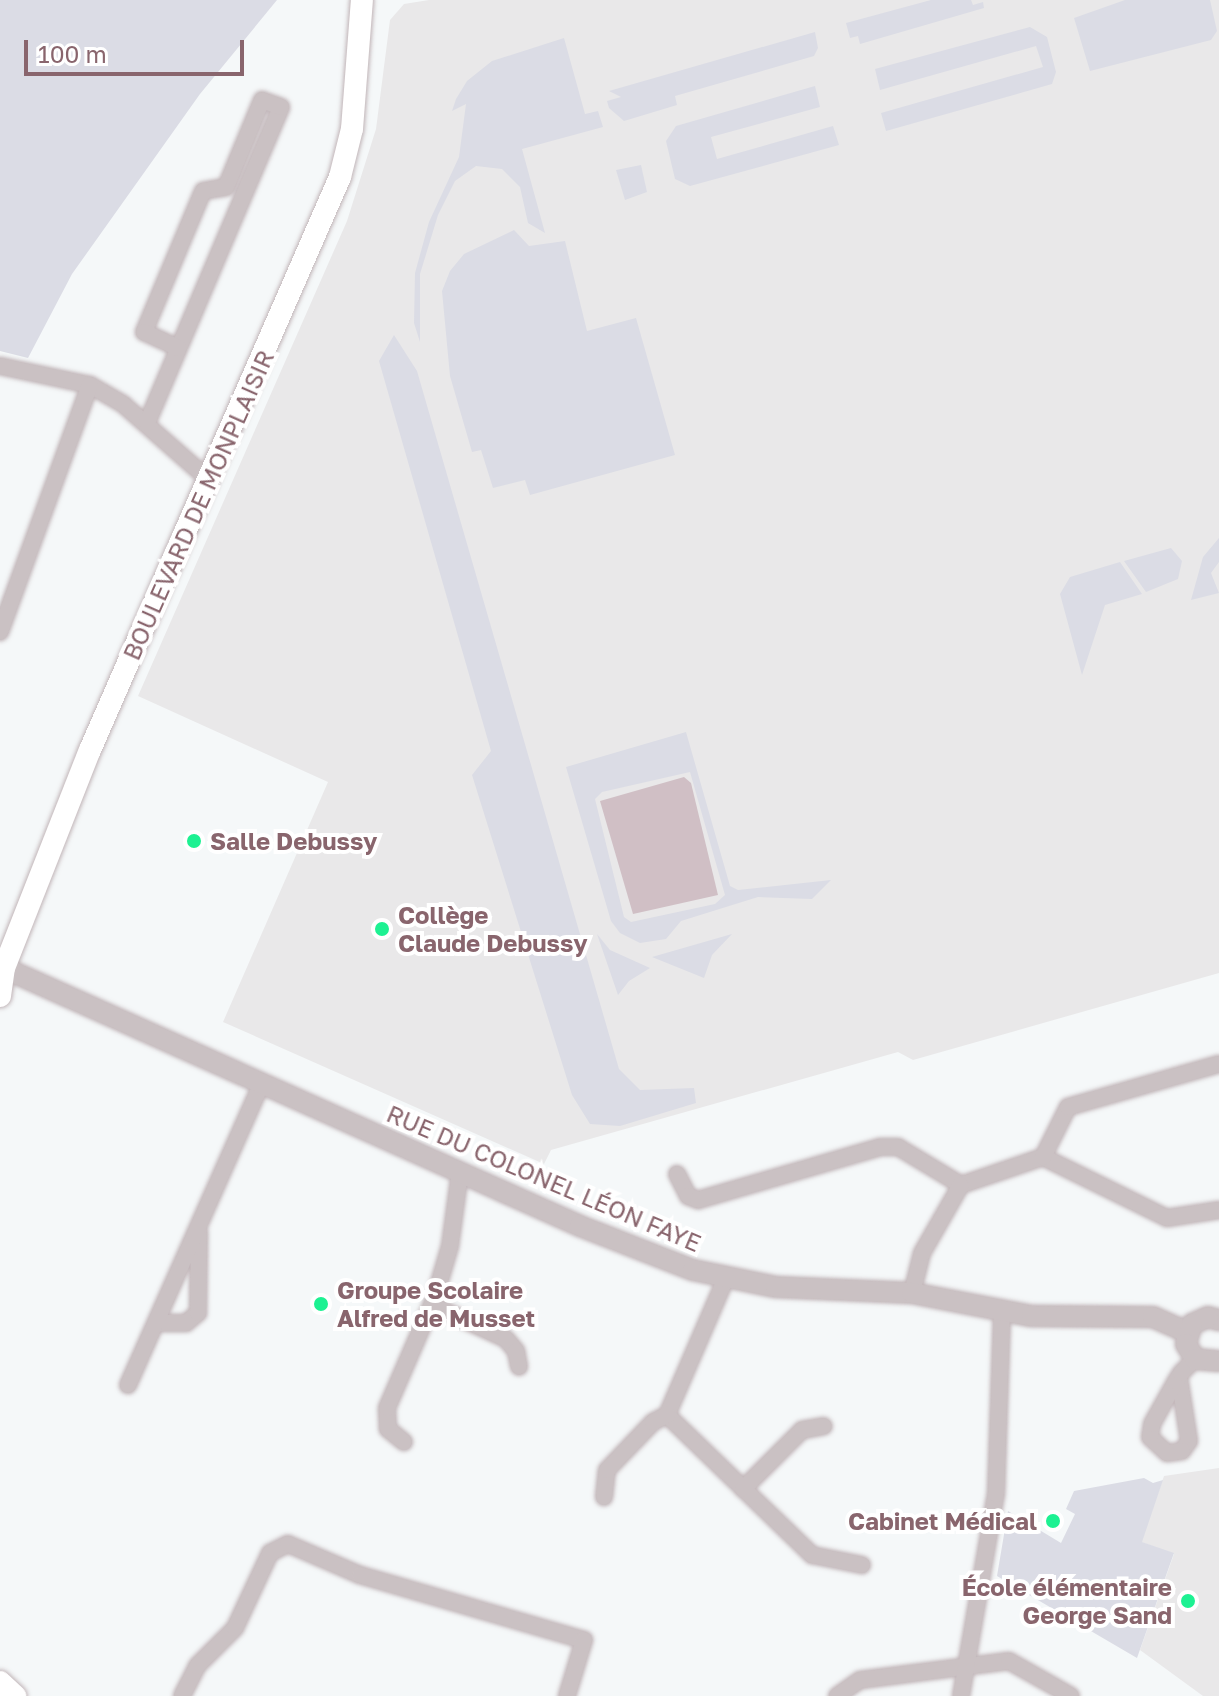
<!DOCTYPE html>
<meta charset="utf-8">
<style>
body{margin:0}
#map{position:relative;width:1219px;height:1696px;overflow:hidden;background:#f5f8f9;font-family:"Golos Text",sans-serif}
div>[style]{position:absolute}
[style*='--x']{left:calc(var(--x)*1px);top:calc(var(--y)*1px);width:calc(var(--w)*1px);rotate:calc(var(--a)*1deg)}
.built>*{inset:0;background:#e9e8e9}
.green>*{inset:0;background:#dbdce5}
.water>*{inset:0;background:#d0bfc5}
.roads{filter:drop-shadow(0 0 2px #c1b5b8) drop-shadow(0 0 2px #c1b5b8)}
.minor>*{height:16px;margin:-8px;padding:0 8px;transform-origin:8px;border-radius:8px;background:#cac1c3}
.tertiary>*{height:20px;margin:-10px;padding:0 10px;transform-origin:10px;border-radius:10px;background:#cac1c3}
.secondary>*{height:22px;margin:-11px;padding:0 11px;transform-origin:11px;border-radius:11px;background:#fff}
.dots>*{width:22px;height:22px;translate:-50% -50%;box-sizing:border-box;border:4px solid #fff;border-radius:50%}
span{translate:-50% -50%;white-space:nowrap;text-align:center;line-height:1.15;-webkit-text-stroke:8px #fff;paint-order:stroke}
.street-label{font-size:24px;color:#89656d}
.poi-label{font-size:24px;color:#89656d;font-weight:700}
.left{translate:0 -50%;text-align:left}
.right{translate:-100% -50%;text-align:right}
.scale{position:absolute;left:24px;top:40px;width:220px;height:36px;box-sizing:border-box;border:4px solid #89656d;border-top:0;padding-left:10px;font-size:24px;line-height:28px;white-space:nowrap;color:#89656d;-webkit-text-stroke:6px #fff;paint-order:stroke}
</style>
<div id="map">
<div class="built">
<i style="clip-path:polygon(429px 0,1219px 0,1219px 973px,913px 1060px,898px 1052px,551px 1150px,544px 1164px,223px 1022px,328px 782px,138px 696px,347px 221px,376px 129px,390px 20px,404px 4px)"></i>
<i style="clip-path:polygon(1219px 1468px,1219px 1696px,1203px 1696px,1140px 1650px,1174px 1554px,1141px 1542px,1164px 1476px)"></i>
</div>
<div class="green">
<i style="clip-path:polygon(0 0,277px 0,200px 94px,72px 274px,28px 358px,0 351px)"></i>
<i style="clip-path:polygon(931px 0,971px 0,973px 5px,983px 2px,984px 8px,860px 44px,858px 36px,850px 38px,846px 23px)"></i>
<i style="clip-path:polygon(1125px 0,1210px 0,1217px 31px,1211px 40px,1090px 71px,1074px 18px)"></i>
<i style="clip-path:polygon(1030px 27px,1047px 37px,1056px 72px,1052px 84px,886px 131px,881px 113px,1043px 67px,1036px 46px,880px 90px,875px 69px)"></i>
<i style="clip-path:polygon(815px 32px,818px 48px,814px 56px,675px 96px,677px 105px,624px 121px,609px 108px,607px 101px,621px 97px,609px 91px)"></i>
<i style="clip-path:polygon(564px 38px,585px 114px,598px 111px,603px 127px,522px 149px,545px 233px,528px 223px,520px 187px,502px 169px,476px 166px,455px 181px,438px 215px,420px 274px,420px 342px,414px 323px,415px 273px,429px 222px,459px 157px,466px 104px,452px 111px,456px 99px,467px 81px,492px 61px)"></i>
<i style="clip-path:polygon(815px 86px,820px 107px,711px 137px,717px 159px,833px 126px,839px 145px,690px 186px,675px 179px,666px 141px,676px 126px)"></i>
<i style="clip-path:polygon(641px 165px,647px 192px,625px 200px,616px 170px)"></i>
<i style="clip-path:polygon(514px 230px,529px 246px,565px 241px,587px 331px,636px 318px,675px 455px,530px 495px,525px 480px,493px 488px,481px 450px,472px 452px,450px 376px,442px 291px,450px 271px,464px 254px)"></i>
<i style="clip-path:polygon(394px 335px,417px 371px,619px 1069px,640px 1090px,694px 1088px,696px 1103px,620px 1126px,590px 1124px,572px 1095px,472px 775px,491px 751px,379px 361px)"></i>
<i style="clip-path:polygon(1219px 538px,1219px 562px,1211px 573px,1219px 593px,1191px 600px,1203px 557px)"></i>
<i style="clip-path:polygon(1171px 548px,1182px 561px,1178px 579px,1146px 592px,1124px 561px)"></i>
<i style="clip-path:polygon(1120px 562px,1142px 594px,1105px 605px,1082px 675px,1060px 594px,1070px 577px)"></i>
<i style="clip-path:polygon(evenodd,686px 732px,730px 886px,738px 890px,831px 880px,812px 899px,758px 897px,681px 921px,666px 939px,640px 943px,620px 933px,611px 921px,566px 767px,686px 732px,690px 772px,725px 895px,715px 904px,631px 922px,624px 917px,595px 799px,602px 792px,690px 772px)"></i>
<i style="clip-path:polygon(597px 934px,610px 950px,650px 968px,629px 981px,618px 995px)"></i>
<i style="clip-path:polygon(732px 934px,712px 955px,704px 978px,652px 957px)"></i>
<i style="clip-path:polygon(1144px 1478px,1153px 1483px,1163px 1480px,1142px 1542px,1174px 1553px,1137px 1658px,997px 1576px,1008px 1511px,1061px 1543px,1075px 1514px,1066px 1509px,1074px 1491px)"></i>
</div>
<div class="water">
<i style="clip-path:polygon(684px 777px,691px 783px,718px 895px,633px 914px,600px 801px)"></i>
</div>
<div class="roads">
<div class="minor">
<i style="--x:0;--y:366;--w:92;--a:11.9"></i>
<i style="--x:90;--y:385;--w:39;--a:30"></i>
<i style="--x:124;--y:405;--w:112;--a:41.4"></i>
<i style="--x:147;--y:423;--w:343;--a:-67"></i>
<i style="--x:281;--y:107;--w:20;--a:-160"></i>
<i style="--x:262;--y:100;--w:94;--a:112.5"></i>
<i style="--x:226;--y:187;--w:23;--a:170"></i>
<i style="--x:203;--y:191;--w:153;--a:112.7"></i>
<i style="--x:144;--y:332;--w:38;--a:25"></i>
<i style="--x:0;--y:632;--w:263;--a:-70"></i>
<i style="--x:1043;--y:1157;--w:138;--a:26.2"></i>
<i style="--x:1167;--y:1218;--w:53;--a:-8.7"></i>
<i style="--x:677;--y:1174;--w:25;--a:63"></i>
<i style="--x:688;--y:1196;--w:11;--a:22"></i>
<i style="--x:698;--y:1200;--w:190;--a:-16.2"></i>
<i style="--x:880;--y:1147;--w:18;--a:0"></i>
<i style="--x:898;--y:1147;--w:74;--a:31.1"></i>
<i style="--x:961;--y:1185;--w:87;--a:-18.9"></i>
<i style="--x:1043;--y:1157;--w:56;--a:-63.4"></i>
<i style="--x:1068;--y:1107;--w:157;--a:-15.9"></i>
<i style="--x:726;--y:1278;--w:149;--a:113.3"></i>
<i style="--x:667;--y:1415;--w:202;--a:44"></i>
<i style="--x:812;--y:1555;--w:51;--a:11.3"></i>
<i style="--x:912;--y:1293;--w:41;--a:-76"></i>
<i style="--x:922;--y:1253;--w:78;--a:-60.2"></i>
<i style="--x:432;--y:1305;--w:81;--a:24.7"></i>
<i style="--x:506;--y:1339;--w:16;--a:50"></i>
<i style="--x:516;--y:1351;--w:16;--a:79"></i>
<i style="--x:156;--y:1323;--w:30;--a:0"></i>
<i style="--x:186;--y:1323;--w:16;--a:-40"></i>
<i style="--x:198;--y:1313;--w:81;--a:-89.3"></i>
<i style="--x:1179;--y:1377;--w:65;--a:81.1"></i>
<i style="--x:1189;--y:1441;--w:12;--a:125"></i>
<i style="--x:1182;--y:1451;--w:15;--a:172"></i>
<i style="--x:1167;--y:1453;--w:23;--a:-137"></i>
<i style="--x:1150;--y:1437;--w:13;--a:-81"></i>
<i style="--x:1152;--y:1424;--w:49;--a:-60.8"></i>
<i style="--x:1176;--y:1381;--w:9;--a:-58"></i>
<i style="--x:1181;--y:1373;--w:20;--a:-45"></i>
<i style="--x:128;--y:1385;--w:328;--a:-66.1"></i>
<i style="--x:404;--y:1442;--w:21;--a:-141"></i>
<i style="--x:388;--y:1429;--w:21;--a:-93"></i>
<i style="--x:387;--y:1408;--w:121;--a:-66.6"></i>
<i style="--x:435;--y:1297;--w:53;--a:-73.6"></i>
<i style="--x:450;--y:1246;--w:75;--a:-82.3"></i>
<i style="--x:743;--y:1489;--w:83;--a:-45"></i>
<i style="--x:802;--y:1430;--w:22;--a:-10"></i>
<i style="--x:604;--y:1497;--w:27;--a:-84"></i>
<i style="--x:607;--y:1470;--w:66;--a:-46.2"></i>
<i style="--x:653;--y:1422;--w:16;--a:-27"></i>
<i style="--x:182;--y:1696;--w:34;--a:-63"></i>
<i style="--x:197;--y:1666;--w:54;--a:-45"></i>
<i style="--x:235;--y:1628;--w:83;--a:-65"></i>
<i style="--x:270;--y:1553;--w:20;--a:-27"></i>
<i style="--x:288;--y:1544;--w:78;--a:23.3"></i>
<i style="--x:360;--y:1575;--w:233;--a:16.2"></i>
<i style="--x:584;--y:1640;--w:59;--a:106.9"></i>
<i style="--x:837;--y:1696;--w:28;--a:-35"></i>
<i style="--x:860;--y:1680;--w:150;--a:-7.3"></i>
<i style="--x:1009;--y:1661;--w:71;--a:29.4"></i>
<i style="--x:961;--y:1696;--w:205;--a:-80.2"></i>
<i style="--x:996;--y:1494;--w:183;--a:-88.1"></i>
</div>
<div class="tertiary">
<i style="--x:4;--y:968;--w:631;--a:24.13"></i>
<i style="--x:580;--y:1226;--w:121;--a:21.3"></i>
<i style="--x:693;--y:1270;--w:85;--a:11.6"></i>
<i style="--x:776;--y:1287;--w:136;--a:2.5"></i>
<i style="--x:912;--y:1293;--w:122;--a:10.9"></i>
<i style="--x:1032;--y:1316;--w:121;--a:0.5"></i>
<i style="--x:1153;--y:1317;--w:37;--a:24"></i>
<i style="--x:1219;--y:1320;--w:11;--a:-165"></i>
<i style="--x:1208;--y:1317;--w:17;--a:156"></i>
<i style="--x:1192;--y:1324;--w:21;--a:107"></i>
<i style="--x:1186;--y:1344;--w:17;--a:59"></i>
<i style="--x:1195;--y:1359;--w:24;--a:5"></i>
</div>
<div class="secondary">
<i style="--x:0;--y:996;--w:28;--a:-82"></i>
<i style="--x:4;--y:968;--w:234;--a:-68.5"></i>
<i style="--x:90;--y:750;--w:625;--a:-66.43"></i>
<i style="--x:340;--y:177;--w:49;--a:-76"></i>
<i style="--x:352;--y:129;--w:129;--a:-85.6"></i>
<i style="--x:0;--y:1682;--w:21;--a:43"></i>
</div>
</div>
<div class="dots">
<i style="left:194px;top:841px;background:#1df192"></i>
<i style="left:382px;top:929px;background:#1df192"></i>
<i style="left:321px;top:1304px;background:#1df192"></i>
<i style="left:1053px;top:1521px;background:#1df192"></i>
<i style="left:1188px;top:1601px;background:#1df192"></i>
</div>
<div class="street-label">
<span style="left:198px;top:505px;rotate:-66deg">BOULEVARD DE MONPLAISIR</span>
<span style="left:544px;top:1178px;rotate:23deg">RUE DU COLONEL LÉON FAYE</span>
</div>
<div class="poi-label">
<span class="left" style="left:210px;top:841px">Salle Debussy</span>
<span class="left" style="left:398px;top:929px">Collège<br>Claude Debussy</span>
<span class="left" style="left:337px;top:1304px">Groupe Scolaire<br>Alfred de Musset</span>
<span class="right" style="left:1037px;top:1521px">Cabinet Médical</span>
<span class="right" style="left:1172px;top:1601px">École élémentaire<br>George Sand</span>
</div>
<div class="scale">100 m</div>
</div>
